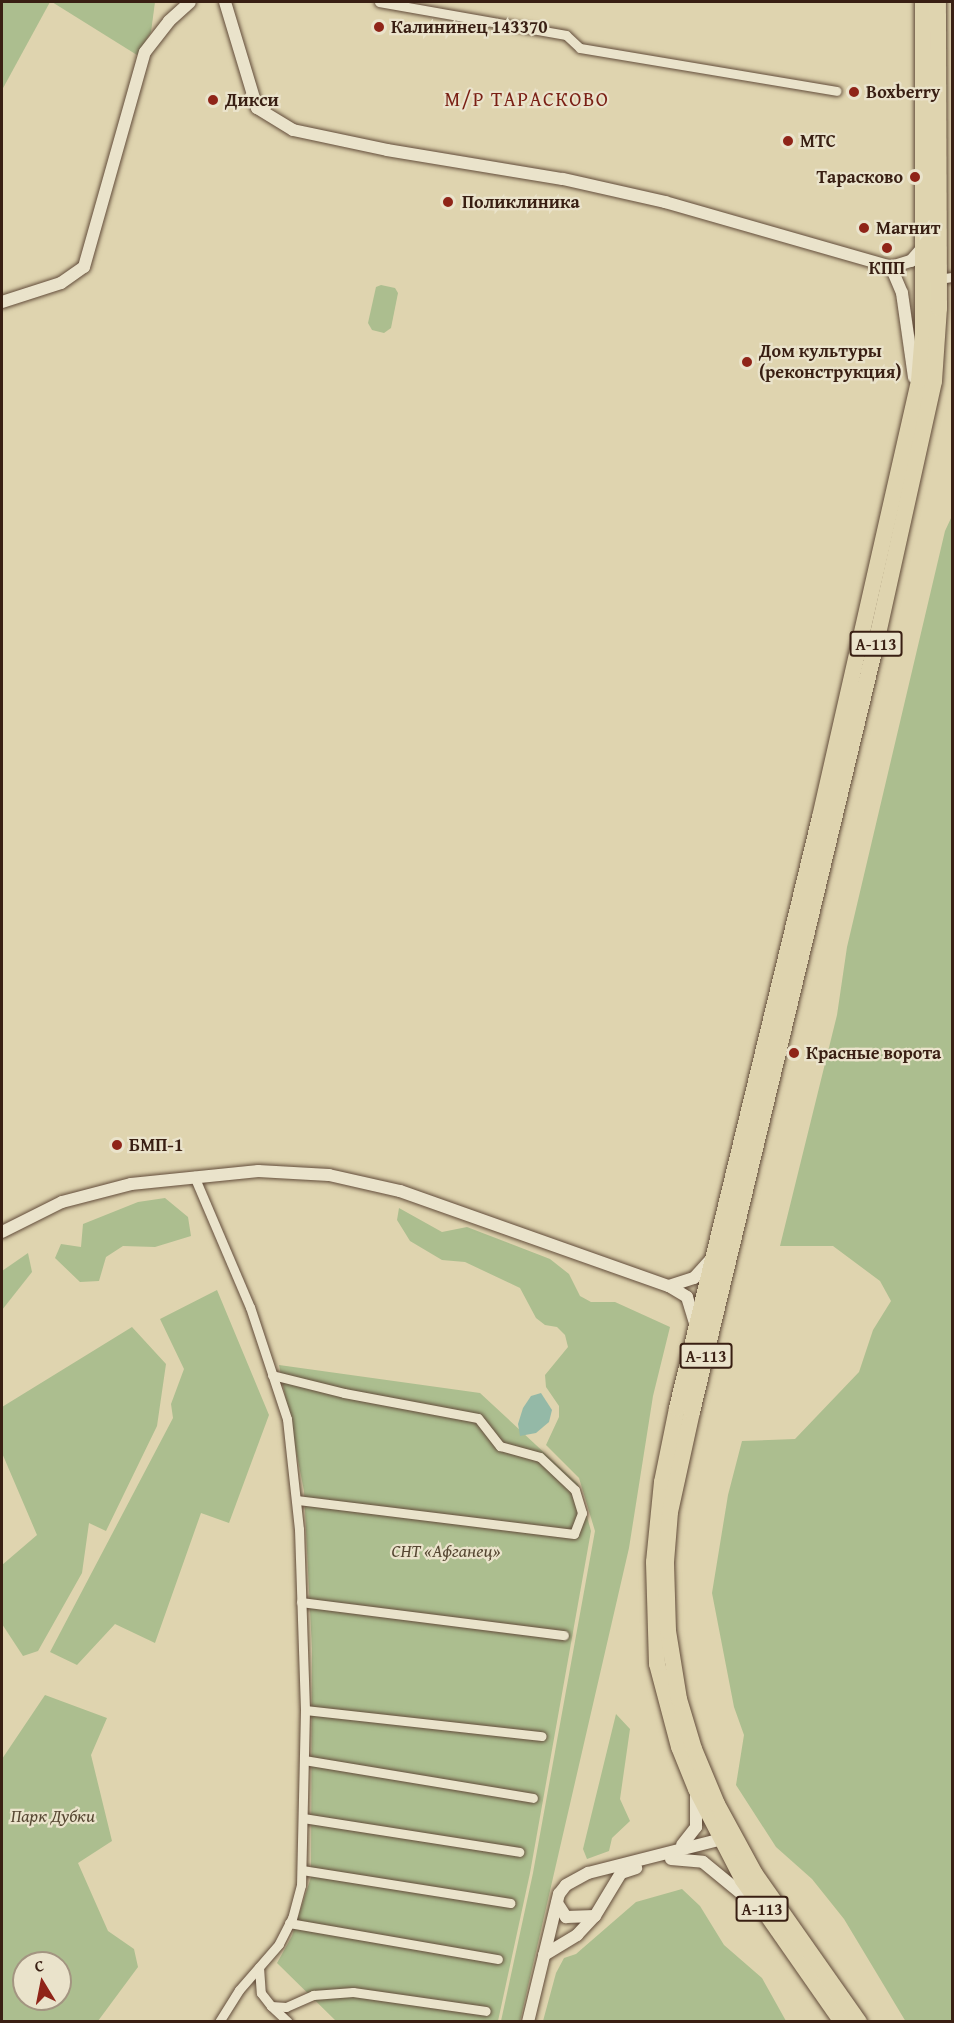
<!DOCTYPE html>
<meta charset="utf-8">
<style>
body{margin:0}
#map{position:relative;width:954px;height:2023px;overflow:hidden;background:#dfd4af;font-family:"Gentium Book Plus",serif}
div>[style]{position:absolute}
[style*='--x']{left:calc(var(--x)*1px);top:calc(var(--y)*1px);width:calc(var(--w)*1px);rotate:calc(var(--a)*1deg)}
.green>*{inset:0;background:#acbe8f}
.water>*{inset:0;background:#94b9a7}
.roads{filter:drop-shadow(0 0 2px #624c3a) drop-shadow(0 0 2px #624c3a)}
.minor>*{height:9px;margin:-4.5px;padding:0 4.5px;transform-origin:4.5px;border-radius:4.5px;background:#eae3cb}
.tertiary>*{height:12px;margin:-6px;padding:0 6px;transform-origin:6px;border-radius:6px;background:#eae3cb}
.trunk>*{height:16px;margin:-8px;padding:0 8px;transform-origin:8px;border-radius:8px;background:#dfd4af}
.dots>*{width:16px;height:16px;translate:-50% -50%;box-sizing:border-box;border:3px solid #eae3cb;border-radius:50%}
span{translate:-50% -50%;white-space:nowrap;text-align:center;line-height:1.15;-webkit-text-stroke:4.5px #eae3cb;paint-order:stroke}
.shield-label span{padding:2px 4px;background:#eae3cb;border:2px solid;border-radius:4px;-webkit-text-stroke-width:0}
.shield-label{font-size:16px;color:#391f13;font-weight:700}
.poi-label{font-size:18px;color:#391f13;font-weight:700}
.left{translate:0 -50%;text-align:left}
.right{translate:-100% -50%;text-align:right}
.park-label{font-size:18px;color:#564732;font-style:italic}
.neighbourhood-label{font-size:20px;color:#7a1f14;letter-spacing:1.5px}
.frame{position:absolute;inset:0;border:3px solid #391f13;pointer-events:none}
.north{position:absolute;left:12px;top:1951px;width:60px;height:60px;box-sizing:border-box;background:#eae3cb;border:2px solid #a39581;border-radius:50%;rotate:350deg;font-size:16px;font-weight:700;line-height:24px;text-align:center;color:#391f13}
.north::after{content:'';display:block;margin:auto;width:21px;height:27px;background:#8f2418;clip-path:polygon(50% 0,100% 100%,50% 72%,0 100%)}
</style>
<div id="map">
<div class="green">
<i style="clip-path:polygon(2px 2px,50px 2px,2px 90px)"></i>
<i style="clip-path:polygon(52px 2px,155px 2px,151px 32px,137px 55px)"></i>
<i style="clip-path:polygon(381px 285px,395px 288px,398px 293px,391px 328px,384px 333px,372px 330px,368px 323px,376px 287px)"></i>
<i style="clip-path:polygon(952px 516px,952px 2021px,906px 2022px,844px 1919px,812px 1879px,776px 1847px,736px 1785px,744px 1735px,734px 1707px,712px 1593px,728px 1495px,742px 1441px,795px 1439px,859px 1372px,873px 1330px,891px 1301px,880px 1281px,833px 1246px,780px 1246px,837px 1015px,847px 947px,945px 531px)"></i>
<i style="clip-path:polygon(165px 1198px,188px 1217px,191px 1236px,155px 1247px,123px 1246px,106px 1257px,99px 1281px,80px 1282px,55px 1258px,61px 1244px,81px 1247px,83px 1224px,138px 1202px)"></i>
<i style="clip-path:polygon(399px 1208px,442px 1232px,467px 1227px,550px 1259px,569px 1274px,580px 1296px,591px 1302px,615px 1302px,670px 1327px,653px 1396px,629px 1548px,520px 2021px,501px 2021px,533px 1873px,595px 1531px,579px 1478px,546px 1445px,559px 1417px,559px 1406px,546px 1387px,545px 1375px,568px 1347px,565px 1335px,557px 1327px,545px 1325px,536px 1318px,520px 1288px,465px 1262px,442px 1260px,410px 1241px,397px 1220px)"></i>
<i style="clip-path:polygon(28px 1253px,32px 1272px,2px 1310px,2px 1271px)"></i>
<i style="clip-path:polygon(217px 1290px,269px 1415px,229px 1523px,201px 1513px,155px 1643px,115px 1624px,77px 1665px,50px 1652px,173px 1418px,171px 1404px,184px 1369px,160px 1319px)"></i>
<i style="clip-path:polygon(132px 1327px,166px 1364px,157px 1426px,106px 1531px,89px 1523px,82px 1573px,38px 1651px,23px 1656px,2px 1624px,2px 1565px,37px 1535px,2px 1453px,2px 1407px)"></i>
<i style="clip-path:polygon(279px 1365px,480px 1393px,578px 1484px,591px 1531px,530px 1873px,498px 2021px,336px 2021px,277px 1963px,292px 1936px,311px 1877px,312px 1649px,304px 1491px)"></i>
<i style="clip-path:polygon(evenodd,45px 1695px,107px 1718px,91px 1755px,112px 1841px,78px 1863px,108px 1931px,134px 1949px,138px 1967px,98px 2021px,2px 2021px,2px 1759px,45px 1695px,24px 1963px,60px 1963px,60px 1999px,24px 1999px,24px 1963px)"></i>
<i style="clip-path:polygon(616px 1714px,630px 1729px,620px 1799px,630px 1821px,612px 1838px,609px 1851px,587px 1859px,583px 1849px)"></i>
<i style="clip-path:polygon(682px 1889px,700px 1906px,724px 1945px,762px 1978px,786px 2021px,543px 2021px,556px 1973px,564px 1958px,576px 1954px,636px 1902px)"></i>
</div>
<div class="water">
<i style="clip-path:polygon(541px 1393px,552px 1410px,549px 1422px,536px 1433px,520px 1436px,518px 1424px,523px 1408px,531px 1396px)"></i>
</div>
<div class="roads">
<div class="minor">
<i style="--x:379;--y:2;--w:190;--a:10"></i>
<i style="--x:566;--y:35;--w:19;--a:43"></i>
<i style="--x:580;--y:48;--w:260;--a:9.5"></i>
<i style="--x:939;--y:279;--w:13;--a:-9"></i>
<i style="--x:194;--y:1176;--w:142;--a:66.9"></i>
<i style="--x:250;--y:1307;--w:118;--a:71.7"></i>
<i style="--x:287;--y:1419;--w:111;--a:83.8"></i>
<i style="--x:299;--y:1529;--w:181;--a:88.1"></i>
<i style="--x:305;--y:1710;--w:175;--a:91.3"></i>
<i style="--x:301;--y:1885;--w:34;--a:105"></i>
<i style="--x:292;--y:1918;--w:29;--a:117"></i>
<i style="--x:279;--y:1944;--w:61;--a:131"></i>
<i style="--x:239;--y:1990;--w:38;--a:122"></i>
<i style="--x:272;--y:1375;--w:74;--a:14"></i>
<i style="--x:344;--y:1393;--w:136;--a:10.6"></i>
<i style="--x:478;--y:1418;--w:36;--a:52"></i>
<i style="--x:500;--y:1446;--w:41;--a:15.4"></i>
<i style="--x:540;--y:1457;--w:48;--a:43.3"></i>
<i style="--x:575;--y:1490;--w:24;--a:73"></i>
<i style="--x:582;--y:1513;--w:22;--a:111"></i>
<i style="--x:574;--y:1534;--w:280;--a:-173"></i>
<i style="--x:301;--y:1602;--w:265;--a:7.2"></i>
<i style="--x:305;--y:1710;--w:238;--a:6.3"></i>
<i style="--x:304;--y:1760;--w:232;--a:9.4"></i>
<i style="--x:303;--y:1818;--w:219;--a:8.9"></i>
<i style="--x:302;--y:1870;--w:211;--a:9"></i>
<i style="--x:289;--y:1923;--w:212;--a:9.8"></i>
<i style="--x:259;--y:1967;--w:26;--a:86"></i>
<i style="--x:261;--y:1993;--w:16;--a:52"></i>
<i style="--x:271;--y:2006;--w:15;--a:4"></i>
<i style="--x:286;--y:2007;--w:30;--a:-24"></i>
<i style="--x:313;--y:1995;--w:40;--a:-4.3"></i>
<i style="--x:353;--y:1992;--w:134;--a:8.1"></i>
<i style="--x:271;--y:2006;--w:23;--a:43"></i>
</div>
<div class="tertiary">
<i style="--x:225;--y:2;--w:111;--a:73.2"></i>
<i style="--x:257;--y:108;--w:42;--a:31.4"></i>
<i style="--x:293;--y:130;--w:96;--a:12"></i>
<i style="--x:387;--y:150;--w:178;--a:9.4"></i>
<i style="--x:563;--y:179;--w:105;--a:12.7"></i>
<i style="--x:665;--y:202;--w:235;--a:16"></i>
<i style="--x:891;--y:267;--w:21;--a:-17"></i>
<i style="--x:911;--y:261;--w:18;--a:-49"></i>
<i style="--x:891;--y:267;--w:28;--a:67"></i>
<i style="--x:902;--y:293;--w:85;--a:81.9"></i>
<i style="--x:2;--y:302;--w:62;--a:-17.9"></i>
<i style="--x:61;--y:283;--w:28;--a:-35"></i>
<i style="--x:84;--y:267;--w:223;--a:-74.2"></i>
<i style="--x:145;--y:52;--w:39;--a:-52"></i>
<i style="--x:169;--y:21;--w:28;--a:-42"></i>
<i style="--x:2;--y:1232;--w:67;--a:-26.6"></i>
<i style="--x:62;--y:1202;--w:71;--a:-14.6"></i>
<i style="--x:131;--y:1184;--w:128;--a:-5.8"></i>
<i style="--x:258;--y:1171;--w:71;--a:3.2"></i>
<i style="--x:329;--y:1175;--w:73;--a:12.7"></i>
<i style="--x:400;--y:1191;--w:285;--a:19.5"></i>
<i style="--x:669;--y:1286;--w:21;--a:31"></i>
<i style="--x:687;--y:1297;--w:28;--a:73"></i>
<i style="--x:669;--y:1286;--w:26;--a:-18"></i>
<i style="--x:694;--y:1278;--w:27;--a:-48"></i>
<i style="--x:682;--y:1845;--w:23;--a:-52"></i>
<i style="--x:696;--y:1827;--w:31;--a:-90"></i>
<i style="--x:671;--y:1859;--w:32;--a:5"></i>
<i style="--x:703;--y:1862;--w:65;--a:39.4"></i>
<i style="--x:557;--y:1903;--w:17;--a:57"></i>
<i style="--x:566;--y:1917;--w:29;--a:-2"></i>
<i style="--x:544;--y:1955;--w:39;--a:-31"></i>
<i style="--x:577;--y:1935;--w:26;--a:-47"></i>
<i style="--x:595;--y:1916;--w:50;--a:-58.8"></i>
<i style="--x:621;--y:1873;--w:16;--a:-18"></i>
<i style="--x:528;--y:2022;--w:132;--a:-76.4"></i>
<i style="--x:559;--y:1894;--w:11;--a:-52"></i>
<i style="--x:566;--y:1885;--w:25;--a:-29"></i>
<i style="--x:588;--y:1873;--w:142;--a:-14.2"></i>
</div>
<div class="trunk">
<i style="--x:842;--y:2022;--w:173;--a:-124.9"></i>
<i style="--x:743;--y:1880;--w:102;--a:-117.3"></i>
<i style="--x:696;--y:1789;--w:45;--a:-112"></i>
<i style="--x:679;--y:1747;--w:86;--a:-104.8"></i>
<i style="--x:657;--y:1664;--w:102;--a:-91.7"></i>
<i style="--x:654;--y:1562;--w:80;--a:-84.3"></i>
<i style="--x:662;--y:1482;--w:76;--a:-78.5"></i>
<i style="--x:677;--y:1408;--w:608;--a:-76.4"></i>
<i style="--x:820;--y:817;--w:447;--a:-77.2"></i>
<i style="--x:919;--y:381;--w:48;--a:-85.2"></i>
<i style="--x:923;--y:333;--w:331;--a:-90"></i>
<i style="--x:859;--y:2022;--w:181;--a:-125.1"></i>
<i style="--x:755;--y:1874;--w:80;--a:-118.5"></i>
<i style="--x:717;--y:1804;--w:60;--a:-112.7"></i>
<i style="--x:694;--y:1749;--w:52;--a:-106.7"></i>
<i style="--x:679;--y:1699;--w:69;--a:-99.2"></i>
<i style="--x:668;--y:1631;--w:69;--a:-91.7"></i>
<i style="--x:666;--y:1562;--w:50;--a:-85.4"></i>
<i style="--x:670;--y:1512;--w:102;--a:-77.6"></i>
<i style="--x:692;--y:1412;--w:791;--a:-76.54"></i>
<i style="--x:876;--y:643;--w:268;--a:-77.5"></i>
<i style="--x:934;--y:381;--w:73;--a:-86.1"></i>
<i style="--x:939;--y:308;--w:306;--a:-90.2"></i>
</div>
</div>
<div class="dots">
<i style="left:379px;top:27px;background:#8f2418"></i>
<i style="left:854px;top:92px;background:#8f2418"></i>
<i style="left:213px;top:100px;background:#8f2418"></i>
<i style="left:788px;top:141px;background:#8f2418"></i>
<i style="left:915px;top:177px;background:#8f2418"></i>
<i style="left:448px;top:202px;background:#8f2418"></i>
<i style="left:864px;top:228px;background:#8f2418"></i>
<i style="left:887px;top:248px;background:#8f2418"></i>
<i style="left:747px;top:362px;background:#8f2418"></i>
<i style="left:794px;top:1053px;background:#8f2418"></i>
<i style="left:117px;top:1145px;background:#8f2418"></i>
</div>
<div class="shield-label">
<span style="left:876px;top:644px">А-113</span>
<span style="left:706px;top:1356px">А-113</span>
<span style="left:762px;top:1909px">А-113</span>
</div>
<div class="poi-label">
<span class="left" style="left:391px;top:27px">Калининец 143370</span>
<span class="left" style="left:866px;top:92px">Boxberry</span>
<span class="left" style="left:225px;top:100px">Дикси</span>
<span class="left" style="left:800px;top:141px">МТС</span>
<span class="right" style="left:903px;top:177px">Тарасково</span>
<span class="left" style="left:462px;top:202px">Поликлиника</span>
<span class="left" style="left:876px;top:228px">Магнит</span>
<span style="left:887px;top:268px">КПП</span>
<span class="left" style="left:759px;top:362px">Дом культуры<br>(реконструкция)</span>
<span class="left" style="left:806px;top:1053px">Красные ворота</span>
<span class="left" style="left:129px;top:1145px">БМП-1</span>
</div>
<div class="park-label">
<span style="left:446px;top:1551px">СНТ «Афганец»</span>
<span style="left:53px;top:1816px">Парк Дубки</span>
</div>
<div class="neighbourhood-label">
<span style="left:527px;top:98px">М/Р ТАРАСКОВО</span>
</div>
<div class="frame"></div>
<div class="north">С</div>
</div>
